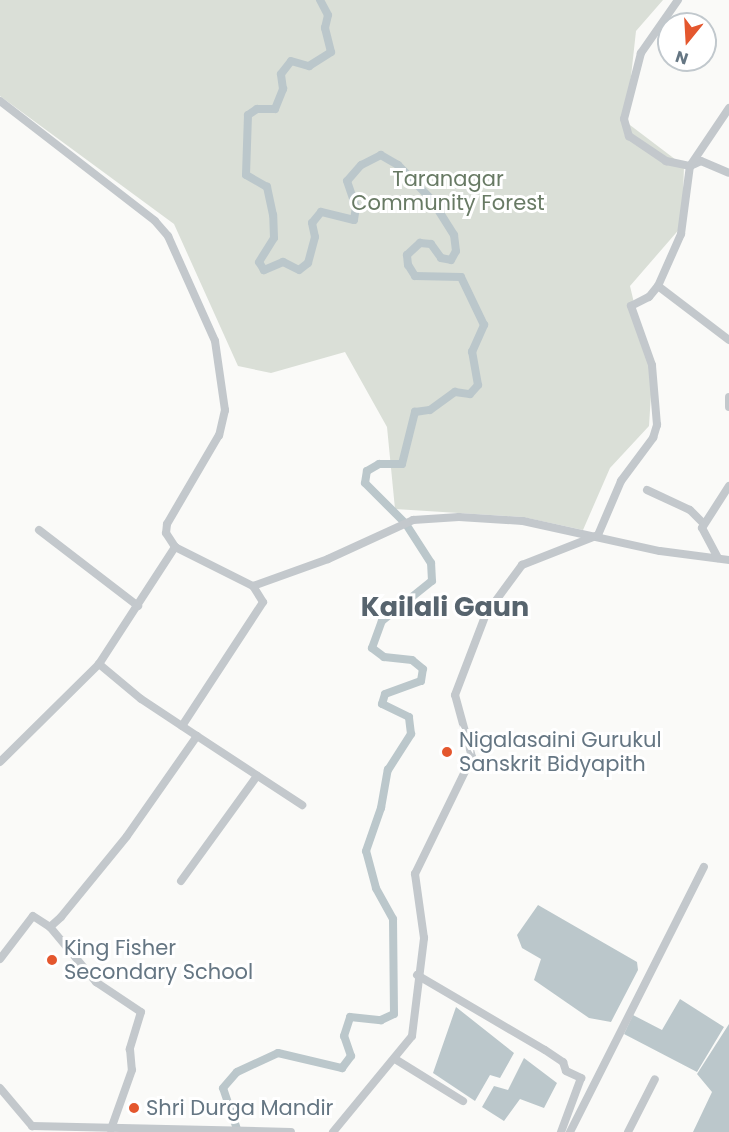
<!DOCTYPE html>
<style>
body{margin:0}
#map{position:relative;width:729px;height:1132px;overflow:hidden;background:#fafaf8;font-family:Poppins,sans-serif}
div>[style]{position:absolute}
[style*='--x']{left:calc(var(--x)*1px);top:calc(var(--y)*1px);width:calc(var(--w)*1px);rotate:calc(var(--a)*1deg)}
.green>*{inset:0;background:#dadfd7}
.water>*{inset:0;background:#bbc7cb}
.canal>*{height:8px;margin:-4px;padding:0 4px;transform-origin:4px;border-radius:4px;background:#bbc7cb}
.minor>*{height:8px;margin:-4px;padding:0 4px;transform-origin:4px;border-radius:4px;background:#c3c8cc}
.dots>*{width:16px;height:16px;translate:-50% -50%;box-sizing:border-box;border:3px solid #fff;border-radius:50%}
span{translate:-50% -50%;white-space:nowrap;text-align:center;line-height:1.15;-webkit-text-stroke:6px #fff;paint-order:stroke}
.park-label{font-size:21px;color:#687a64}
.poi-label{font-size:21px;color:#657683}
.left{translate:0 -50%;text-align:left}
.district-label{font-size:27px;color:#57646e;font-weight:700}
.north{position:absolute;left:657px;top:12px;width:60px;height:60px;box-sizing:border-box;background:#fff;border:2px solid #c1c8cd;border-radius:50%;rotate:198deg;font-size:16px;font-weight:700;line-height:24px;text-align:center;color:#657683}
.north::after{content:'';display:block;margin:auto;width:21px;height:27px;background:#e4572e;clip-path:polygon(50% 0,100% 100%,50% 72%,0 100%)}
</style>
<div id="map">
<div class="green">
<i style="clip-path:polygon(0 0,663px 0,636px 31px,626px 122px,684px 166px,682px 226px,630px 286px,652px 379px,649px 426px,610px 468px,583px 530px,523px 517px,395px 509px,387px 427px,345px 352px,271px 373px,238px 366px,174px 224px,0 96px)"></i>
</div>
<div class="water">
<i style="clip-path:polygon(538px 905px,637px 962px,638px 970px,611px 1022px,589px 1018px,534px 980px,541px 959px,522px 948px,517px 935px)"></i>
<i style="clip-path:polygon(680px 999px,724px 1027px,697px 1072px,624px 1034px,633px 1015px,662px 1030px)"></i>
<i style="clip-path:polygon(456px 1007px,514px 1053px,500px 1078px,490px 1075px,475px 1101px,433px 1073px)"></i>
<i style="clip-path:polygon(729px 1024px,729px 1132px,693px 1132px,712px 1092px,697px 1074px)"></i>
<i style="clip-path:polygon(524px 1058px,557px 1083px,544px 1108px,520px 1099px,504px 1121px,482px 1107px,494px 1086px,508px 1090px)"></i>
</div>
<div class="canal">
<i style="--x:238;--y:1132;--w:46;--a:-108.8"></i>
<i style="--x:223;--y:1088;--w:21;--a:-49"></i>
<i style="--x:237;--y:1072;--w:45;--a:-24.9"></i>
<i style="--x:278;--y:1053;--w:66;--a:13.2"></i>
<i style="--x:342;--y:1068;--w:15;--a:-53"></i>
<i style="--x:351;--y:1056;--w:21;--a:-109"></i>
<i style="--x:344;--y:1036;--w:20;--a:-72"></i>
<i style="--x:350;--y:1017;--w:31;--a:6"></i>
<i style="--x:381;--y:1020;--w:14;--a:-25"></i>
<i style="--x:394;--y:1014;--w:95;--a:-90.6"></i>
<i style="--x:393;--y:919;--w:35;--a:-119"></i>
<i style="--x:376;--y:888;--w:38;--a:-105"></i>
<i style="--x:366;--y:851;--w:46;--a:-70.8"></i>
<i style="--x:381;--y:808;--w:39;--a:-80"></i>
<i style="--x:388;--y:770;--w:43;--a:-57.4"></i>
<i style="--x:411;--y:734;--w:17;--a:-97"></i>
<i style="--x:409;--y:717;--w:30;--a:-154"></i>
<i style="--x:382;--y:704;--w:10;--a:-73"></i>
<i style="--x:385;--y:694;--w:38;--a:-20"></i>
<i style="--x:421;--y:681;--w:12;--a:-81"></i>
<i style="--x:423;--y:669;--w:14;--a:-141"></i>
<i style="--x:412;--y:660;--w:28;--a:-174"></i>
<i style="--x:384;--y:657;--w:15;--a:-143"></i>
<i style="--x:372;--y:648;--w:29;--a:-70"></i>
<i style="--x:382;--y:621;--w:64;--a:-38.7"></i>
<i style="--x:432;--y:581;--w:18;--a:-93"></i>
<i style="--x:431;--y:563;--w:46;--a:-122.7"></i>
<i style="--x:406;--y:524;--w:58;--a:-135"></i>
<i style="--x:365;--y:483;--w:12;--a:-81"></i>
<i style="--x:367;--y:471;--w:14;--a:-30"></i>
<i style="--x:379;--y:464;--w:23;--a:0"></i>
<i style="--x:402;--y:464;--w:54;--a:-76"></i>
<i style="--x:415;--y:412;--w:15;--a:-8"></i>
<i style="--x:430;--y:410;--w:31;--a:-36"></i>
<i style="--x:455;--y:392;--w:15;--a:8"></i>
<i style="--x:470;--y:394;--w:12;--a:-48"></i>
<i style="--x:478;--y:385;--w:34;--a:-100"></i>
<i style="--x:472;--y:352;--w:30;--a:-66"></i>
<i style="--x:484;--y:325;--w:53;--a:-115.6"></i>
<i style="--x:461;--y:277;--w:46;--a:-178.8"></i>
<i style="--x:415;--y:276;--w:13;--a:-122"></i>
<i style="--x:408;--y:265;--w:10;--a:-96"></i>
<i style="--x:407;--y:255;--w:18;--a:-43"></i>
<i style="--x:420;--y:243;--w:11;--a:5"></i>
<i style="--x:431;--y:244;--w:17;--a:54"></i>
<i style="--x:441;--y:258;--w:10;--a:11"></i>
<i style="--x:451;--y:260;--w:10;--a:-61"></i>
<i style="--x:456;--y:251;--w:16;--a:-97"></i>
<i style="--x:454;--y:235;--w:41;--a:-122.2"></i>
<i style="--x:432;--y:200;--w:49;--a:-134.2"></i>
<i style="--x:398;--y:165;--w:20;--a:-150"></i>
<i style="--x:381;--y:155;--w:22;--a:153"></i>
<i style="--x:361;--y:165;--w:21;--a:131"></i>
<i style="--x:347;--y:181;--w:28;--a:71"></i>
<i style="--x:356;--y:207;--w:13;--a:99"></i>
<i style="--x:354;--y:220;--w:34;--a:-166"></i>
<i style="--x:321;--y:212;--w:14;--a:129"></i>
<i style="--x:312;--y:223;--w:14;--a:78"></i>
<i style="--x:315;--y:237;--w:27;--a:105"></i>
<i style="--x:308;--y:263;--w:11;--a:142"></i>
<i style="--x:299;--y:270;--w:18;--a:-153"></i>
<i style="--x:283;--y:262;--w:21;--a:157"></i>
<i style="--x:264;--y:270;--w:9;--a:-122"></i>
<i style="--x:259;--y:262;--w:28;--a:-58"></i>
<i style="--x:274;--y:238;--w:23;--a:-92"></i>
<i style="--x:273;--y:215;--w:29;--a:-102"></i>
<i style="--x:267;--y:187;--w:24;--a:-150"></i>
<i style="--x:246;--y:175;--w:60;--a:-88.1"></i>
<i style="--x:248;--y:115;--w:11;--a:-34"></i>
<i style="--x:257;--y:109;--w:18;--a:0"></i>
<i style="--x:275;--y:109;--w:22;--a:-68"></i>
<i style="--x:283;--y:89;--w:15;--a:-98"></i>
<i style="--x:281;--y:74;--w:16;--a:-52"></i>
<i style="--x:291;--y:61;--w:19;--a:16"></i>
<i style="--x:309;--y:66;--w:26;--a:-32"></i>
<i style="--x:331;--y:52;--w:25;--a:-104"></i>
<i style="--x:325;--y:28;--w:13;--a:-77"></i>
<i style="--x:328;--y:15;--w:17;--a:-118"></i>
</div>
<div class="minor">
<i style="--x:678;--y:0;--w:65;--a:124.9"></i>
<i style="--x:641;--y:53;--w:68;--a:104.4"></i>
<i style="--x:624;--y:119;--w:18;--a:74"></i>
<i style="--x:629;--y:136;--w:45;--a:34"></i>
<i style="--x:666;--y:161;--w:25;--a:12"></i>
<i style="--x:690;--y:166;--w:12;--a:-24"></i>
<i style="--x:701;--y:161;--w:30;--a:23"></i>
<i style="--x:0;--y:101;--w:196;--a:37.7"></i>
<i style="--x:155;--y:221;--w:20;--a:49"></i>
<i style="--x:168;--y:236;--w:115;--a:65.9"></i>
<i style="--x:215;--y:341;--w:70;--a:81.8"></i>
<i style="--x:225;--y:410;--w:26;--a:103"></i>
<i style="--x:219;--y:435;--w:103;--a:120.3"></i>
<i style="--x:167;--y:524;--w:9;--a:96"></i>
<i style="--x:166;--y:533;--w:17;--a:57"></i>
<i style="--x:175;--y:547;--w:87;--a:26.6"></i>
<i style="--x:253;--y:586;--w:80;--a:-19.8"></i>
<i style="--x:328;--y:559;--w:94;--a:-24.6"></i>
<i style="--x:413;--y:520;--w:46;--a:-3.7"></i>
<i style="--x:459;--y:517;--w:64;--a:3.6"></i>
<i style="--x:523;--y:521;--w:140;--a:12.4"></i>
<i style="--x:660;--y:551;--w:70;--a:7.4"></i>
<i style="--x:658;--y:286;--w:89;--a:37.3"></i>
<i style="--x:729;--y:397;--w:10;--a:90"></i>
<i style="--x:647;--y:490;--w:47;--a:24.9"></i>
<i style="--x:690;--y:510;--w:18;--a:45"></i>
<i style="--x:39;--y:530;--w:125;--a:37.5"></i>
<i style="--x:718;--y:558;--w:34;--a:-118"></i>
<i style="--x:702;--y:528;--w:50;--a:-57.3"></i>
<i style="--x:182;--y:726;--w:148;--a:-56.8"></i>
<i style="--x:263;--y:602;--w:19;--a:-122"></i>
<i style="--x:197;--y:736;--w:126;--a:33.3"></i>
<i style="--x:0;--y:762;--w:139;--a:-44.7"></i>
<i style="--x:99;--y:664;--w:140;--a:-57"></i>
<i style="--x:181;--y:881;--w:130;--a:-54.1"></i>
<i style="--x:50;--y:927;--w:72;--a:50.1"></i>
<i style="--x:96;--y:982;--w:54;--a:33.7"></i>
<i style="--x:141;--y:1012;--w:39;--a:107"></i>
<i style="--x:130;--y:1049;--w:21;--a:85"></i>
<i style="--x:132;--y:1070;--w:63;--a:109.6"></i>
<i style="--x:0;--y:959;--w:54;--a:-52.5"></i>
<i style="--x:33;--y:916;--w:20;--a:33"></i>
<i style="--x:50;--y:927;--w:15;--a:-42"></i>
<i style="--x:61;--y:917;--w:104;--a:-50.8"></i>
<i style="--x:127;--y:836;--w:122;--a:-55"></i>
<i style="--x:197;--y:736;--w:67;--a:-146.5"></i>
<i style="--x:141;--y:699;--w:55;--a:-140.2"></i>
<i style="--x:417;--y:975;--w:148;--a:30.4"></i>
<i style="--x:545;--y:1050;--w:22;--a:34"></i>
<i style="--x:563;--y:1062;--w:9;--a:72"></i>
<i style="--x:566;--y:1071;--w:17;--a:25"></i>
<i style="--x:581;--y:1078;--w:58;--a:110.3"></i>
<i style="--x:395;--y:1059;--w:80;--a:31.7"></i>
<i style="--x:0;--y:1088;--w:50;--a:49.9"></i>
<i style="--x:32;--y:1126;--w:259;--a:1.3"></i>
<i style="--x:333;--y:1132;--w:124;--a:-50.5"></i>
<i style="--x:412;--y:1036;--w:99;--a:-83"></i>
<i style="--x:424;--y:938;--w:65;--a:-98"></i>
<i style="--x:415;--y:874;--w:130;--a:-64"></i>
<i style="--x:472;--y:757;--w:64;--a:-105.3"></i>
<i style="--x:455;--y:695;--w:87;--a:-69.1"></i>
<i style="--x:486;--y:614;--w:61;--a:-53.7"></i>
<i style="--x:522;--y:565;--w:82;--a:-21.5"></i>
<i style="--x:598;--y:535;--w:59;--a:-66.9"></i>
<i style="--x:621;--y:481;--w:54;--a:-53.3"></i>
<i style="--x:653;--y:438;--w:14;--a:-73"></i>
<i style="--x:657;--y:425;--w:60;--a:-94.8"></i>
<i style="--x:652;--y:365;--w:63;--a:-109.6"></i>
<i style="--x:631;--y:306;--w:20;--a:-27"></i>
<i style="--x:649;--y:297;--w:14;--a:-51"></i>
<i style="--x:658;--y:286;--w:57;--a:-66.1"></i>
<i style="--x:681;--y:234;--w:69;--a:-82.5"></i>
<i style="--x:690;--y:166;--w:70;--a:-56.1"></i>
<i style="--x:570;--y:1132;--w:297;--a:-63.2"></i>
<i style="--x:628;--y:1132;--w:59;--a:-63"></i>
</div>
<div class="dots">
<i style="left:447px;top:752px;background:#e4572e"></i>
<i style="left:52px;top:960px;background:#e4572e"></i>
<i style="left:134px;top:1108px;background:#e4572e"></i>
</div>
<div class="park-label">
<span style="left:448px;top:191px">Taranagar<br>Community Forest</span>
</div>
<div class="poi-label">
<span class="left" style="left:459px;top:752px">Nigalasaini Gurukul<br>Sanskrit Bidyapith</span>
<span class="left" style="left:64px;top:960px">King Fisher<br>Secondary School</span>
<span class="left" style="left:146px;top:1108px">Shri Durga Mandir</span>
</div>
<div class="district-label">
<span style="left:445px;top:607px">Kailali Gaun</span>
</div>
<div class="north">N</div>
</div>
